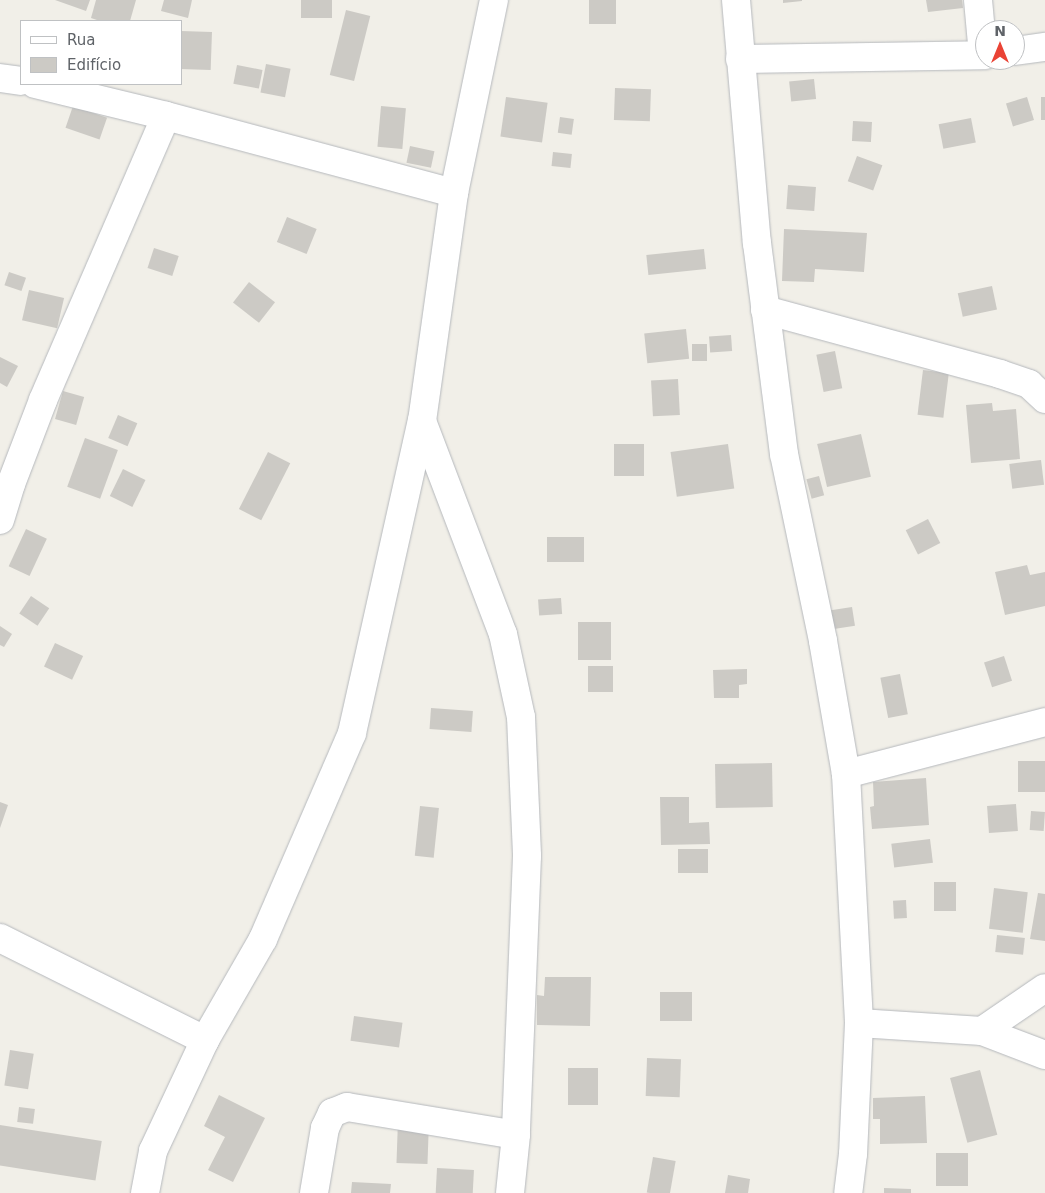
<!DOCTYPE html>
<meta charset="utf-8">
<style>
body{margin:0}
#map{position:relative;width:1045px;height:1193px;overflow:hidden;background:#f1efe8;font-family:"DejaVu Sans",sans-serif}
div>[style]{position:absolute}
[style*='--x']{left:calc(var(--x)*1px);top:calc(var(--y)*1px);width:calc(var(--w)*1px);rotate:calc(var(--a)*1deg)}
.building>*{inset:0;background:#cccac5;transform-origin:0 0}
.roads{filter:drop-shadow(0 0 1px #b5b8bc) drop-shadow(0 0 1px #b5b8bc)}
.minor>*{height:28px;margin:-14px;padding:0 14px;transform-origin:14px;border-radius:14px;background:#fff}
span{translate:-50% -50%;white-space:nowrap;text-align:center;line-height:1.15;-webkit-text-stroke:4.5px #fff;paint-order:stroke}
.legend{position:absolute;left:20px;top:20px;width:162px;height:65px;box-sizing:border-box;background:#fff;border:1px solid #bfc1c3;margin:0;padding:6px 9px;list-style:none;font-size:15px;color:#5f6368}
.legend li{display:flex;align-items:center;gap:10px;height:25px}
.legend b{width:25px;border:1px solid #bfc1c3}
.north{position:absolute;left:975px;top:20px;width:50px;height:50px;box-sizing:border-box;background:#fff;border:1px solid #bfc1c3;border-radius:50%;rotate:0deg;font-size:14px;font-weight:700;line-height:20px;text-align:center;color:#5f6368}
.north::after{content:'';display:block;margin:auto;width:18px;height:22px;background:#ea4335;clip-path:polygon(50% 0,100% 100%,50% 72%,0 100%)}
</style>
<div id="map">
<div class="building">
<i style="clip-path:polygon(55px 0,90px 0,86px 11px)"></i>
<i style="clip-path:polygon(96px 0,136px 0,130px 21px,100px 21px,91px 18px)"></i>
<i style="clip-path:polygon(164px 0,192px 0,188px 18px,161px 11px)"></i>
<i style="left:301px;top:0;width:31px;height:18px"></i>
<i style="left:589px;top:0;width:27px;height:24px"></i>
<i style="clip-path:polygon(783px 0,802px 0,802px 1px,783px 3px)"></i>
<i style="clip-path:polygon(926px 0,962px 0,963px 8px,928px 12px)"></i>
<i style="left:346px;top:10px;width:25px;height:67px;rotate:14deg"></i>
<i style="left:181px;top:31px;width:31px;height:38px;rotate:2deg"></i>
<i style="left:266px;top:64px;width:25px;height:29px;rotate:11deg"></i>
<i style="left:237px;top:65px;width:26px;height:19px;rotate:11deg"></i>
<i style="left:814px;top:79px;width:20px;height:25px;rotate:84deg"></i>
<i style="left:615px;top:88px;width:36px;height:32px;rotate:2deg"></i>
<i style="left:506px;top:97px;width:42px;height:40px;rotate:8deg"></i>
<i style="left:1027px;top:97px;width:24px;height:22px;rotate:73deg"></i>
<i style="left:1041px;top:97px;width:4px;height:23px"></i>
<i style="left:73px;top:106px;width:36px;height:23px;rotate:19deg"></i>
<i style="left:381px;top:106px;width:25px;height:41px;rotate:5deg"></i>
<i style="left:560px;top:117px;width:14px;height:16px;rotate:8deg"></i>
<i style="left:971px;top:118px;width:25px;height:33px;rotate:79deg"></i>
<i style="left:853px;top:121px;width:19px;height:20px;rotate:3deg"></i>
<i style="left:410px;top:146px;width:25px;height:17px;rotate:12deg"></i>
<i style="left:553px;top:152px;width:19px;height:14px;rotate:6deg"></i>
<i style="left:857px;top:156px;width:27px;height:27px;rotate:20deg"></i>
<i style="left:788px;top:185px;width:28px;height:24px;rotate:4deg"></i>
<i style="left:287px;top:217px;width:32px;height:27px;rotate:22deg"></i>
<i style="clip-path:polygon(784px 229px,867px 233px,864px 272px,815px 269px,814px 282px,782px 281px)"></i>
<i style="left:154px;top:248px;width:26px;height:21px;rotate:18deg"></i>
<i style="left:704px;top:249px;width:20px;height:58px;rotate:84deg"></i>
<i style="left:9px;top:272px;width:18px;height:14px;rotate:19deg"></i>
<i style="left:249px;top:282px;width:33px;height:26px;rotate:38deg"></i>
<i style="left:992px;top:286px;width:24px;height:35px;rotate:78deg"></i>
<i style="left:29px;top:290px;width:36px;height:31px;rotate:13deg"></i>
<i style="left:686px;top:329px;width:30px;height:42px;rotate:84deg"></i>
<i style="left:731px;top:335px;width:16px;height:22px;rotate:86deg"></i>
<i style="left:692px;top:344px;width:15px;height:17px"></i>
<i style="left:835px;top:351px;width:38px;height:19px;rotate:79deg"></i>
<i style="clip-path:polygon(0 357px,18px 366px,7px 387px,0 383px)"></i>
<i style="left:923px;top:370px;width:26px;height:45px;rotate:7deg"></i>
<i style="left:678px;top:379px;width:36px;height:27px;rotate:87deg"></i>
<i style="left:63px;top:391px;width:22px;height:29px;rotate:16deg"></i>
<i style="clip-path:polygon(992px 403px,993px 411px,1016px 409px,1020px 459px,971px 463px,966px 405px)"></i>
<i style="left:118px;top:415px;width:21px;height:25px;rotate:23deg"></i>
<i style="left:861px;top:434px;width:44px;height:45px;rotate:77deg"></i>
<i style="left:85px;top:438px;width:35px;height:52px;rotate:20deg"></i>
<i style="left:614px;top:444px;width:30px;height:32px"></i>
<i style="left:728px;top:444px;width:45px;height:58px;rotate:82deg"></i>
<i style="left:268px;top:452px;width:25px;height:64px;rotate:27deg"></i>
<i style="left:1041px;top:460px;width:25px;height:32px;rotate:83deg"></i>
<i style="left:123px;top:469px;width:25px;height:30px;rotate:26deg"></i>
<i style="left:819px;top:476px;width:20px;height:13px;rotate:75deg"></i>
<i style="left:928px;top:519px;width:27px;height:25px;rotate:63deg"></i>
<i style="left:26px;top:529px;width:23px;height:41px;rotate:25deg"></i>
<i style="left:547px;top:537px;width:37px;height:25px"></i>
<i style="clip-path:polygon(1027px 565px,1030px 575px,1045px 572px,1045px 606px,1005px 615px,995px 572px)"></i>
<i style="left:31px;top:596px;width:22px;height:21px;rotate:34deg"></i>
<i style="left:561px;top:598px;width:16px;height:23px;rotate:86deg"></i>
<i style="left:852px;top:607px;width:19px;height:23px;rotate:81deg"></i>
<i style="left:578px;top:622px;width:33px;height:38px"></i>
<i style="clip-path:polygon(0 626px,12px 634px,4px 647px,0 645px)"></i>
<i style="left:55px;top:643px;width:31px;height:26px;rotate:25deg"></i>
<i style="left:1004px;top:656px;width:26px;height:21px;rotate:72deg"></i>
<i style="left:588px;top:666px;width:25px;height:26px"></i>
<i style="clip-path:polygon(747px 669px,747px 684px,739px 685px,739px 698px,714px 698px,713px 670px)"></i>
<i style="left:900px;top:674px;width:41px;height:20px;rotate:79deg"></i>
<i style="left:431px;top:708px;width:42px;height:21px;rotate:4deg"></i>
<i style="left:1045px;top:761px;width:31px;height:27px;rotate:90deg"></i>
<i style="left:772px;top:763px;width:44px;height:57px;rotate:89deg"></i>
<i style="clip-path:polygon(926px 778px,929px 825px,872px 829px,870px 807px,874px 806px,873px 782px)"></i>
<i style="clip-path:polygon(660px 797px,689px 797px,689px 823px,709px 822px,710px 844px,661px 845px)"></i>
<i style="clip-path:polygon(0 802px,8px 805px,0 828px)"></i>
<i style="left:1016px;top:804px;width:27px;height:29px;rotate:86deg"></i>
<i style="left:420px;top:806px;width:19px;height:50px;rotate:6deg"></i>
<i style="left:1031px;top:811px;width:14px;height:19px;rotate:4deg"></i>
<i style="left:930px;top:839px;width:24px;height:39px;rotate:83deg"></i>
<i style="left:678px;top:849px;width:30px;height:24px"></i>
<i style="left:934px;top:882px;width:22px;height:29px"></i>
<i style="left:994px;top:888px;width:34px;height:41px;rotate:7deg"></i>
<i style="clip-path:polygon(1038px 893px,1045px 894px,1045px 941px,1030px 939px)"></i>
<i style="left:906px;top:900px;width:18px;height:13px;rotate:87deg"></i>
<i style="left:997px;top:935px;width:28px;height:17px;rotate:6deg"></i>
<i style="clip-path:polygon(545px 977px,591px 977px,590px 1026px,537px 1025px,537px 995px,544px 996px)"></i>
<i style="left:660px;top:992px;width:32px;height:29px"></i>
<i style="left:354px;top:1016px;width:49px;height:25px;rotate:8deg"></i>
<i style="left:10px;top:1050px;width:24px;height:36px;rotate:9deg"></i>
<i style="left:647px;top:1058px;width:34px;height:38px;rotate:2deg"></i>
<i style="left:568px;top:1068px;width:30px;height:37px"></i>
<i style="left:980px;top:1070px;width:67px;height:31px;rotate:75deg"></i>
<i style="clip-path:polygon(219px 1095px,265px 1118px,233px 1182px,208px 1170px,225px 1137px,204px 1126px)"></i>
<i style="clip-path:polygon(925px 1096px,927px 1143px,880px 1144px,880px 1119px,873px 1119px,873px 1098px)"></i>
<i style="left:19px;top:1107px;width:16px;height:15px;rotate:7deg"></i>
<i style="left:398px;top:1120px;width:31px;height:43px;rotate:2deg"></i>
<i style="left:0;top:1125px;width:103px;height:40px;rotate:9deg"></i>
<i style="left:936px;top:1153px;width:32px;height:33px"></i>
<i style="left:653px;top:1157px;width:23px;height:36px;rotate:10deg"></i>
<i style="left:437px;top:1168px;width:37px;height:25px;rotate:3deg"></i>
<i style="clip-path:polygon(728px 1175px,750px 1179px,748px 1193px,725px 1193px)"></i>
<i style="clip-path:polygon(352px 1182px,391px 1184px,390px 1193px,351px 1193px)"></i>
<i style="clip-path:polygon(884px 1188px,911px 1189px,911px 1193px,884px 1193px)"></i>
</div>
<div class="roads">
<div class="minor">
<i style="--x:736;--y:0;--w:244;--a:85.1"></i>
<i style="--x:757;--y:243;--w:213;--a:82.7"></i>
<i style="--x:784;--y:454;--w:191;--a:78.2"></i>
<i style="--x:823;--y:641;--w:135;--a:80.2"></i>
<i style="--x:846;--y:774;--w:249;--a:87"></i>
<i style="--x:859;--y:1023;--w:131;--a:92.6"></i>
<i style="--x:853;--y:1154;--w:39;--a:97"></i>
<i style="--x:978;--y:0;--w:55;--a:84.8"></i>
<i style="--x:1015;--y:51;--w:30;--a:-8"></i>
<i style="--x:740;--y:59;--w:245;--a:-0.9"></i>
<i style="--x:0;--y:78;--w:21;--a:8"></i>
<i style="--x:35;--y:84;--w:135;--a:13.7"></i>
<i style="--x:166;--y:116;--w:298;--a:15"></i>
<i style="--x:765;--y:310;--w:244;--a:15.2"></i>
<i style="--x:1000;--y:374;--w:31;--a:19"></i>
<i style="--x:1029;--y:384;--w:22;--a:43"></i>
<i style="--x:422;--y:421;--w:228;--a:69.2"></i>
<i style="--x:503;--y:634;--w:85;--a:77.8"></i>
<i style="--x:521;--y:717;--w:139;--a:87.5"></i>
<i style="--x:527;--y:856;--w:279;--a:92.3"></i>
<i style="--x:516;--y:1135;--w:58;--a:95.9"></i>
<i style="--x:0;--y:520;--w:38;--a:-73"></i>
<i style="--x:11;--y:484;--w:90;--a:-69.1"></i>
<i style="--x:43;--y:400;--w:309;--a:-66.6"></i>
<i style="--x:846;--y:774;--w:206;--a:-14.6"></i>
<i style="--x:0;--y:938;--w:229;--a:26.5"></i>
<i style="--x:859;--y:1023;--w:123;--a:3.7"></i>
<i style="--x:982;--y:1031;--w:67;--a:20.9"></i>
<i style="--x:982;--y:1031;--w:76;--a:-34.3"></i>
<i style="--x:145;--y:1193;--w:43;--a:-79.2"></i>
<i style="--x:153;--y:1151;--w:123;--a:-64.9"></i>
<i style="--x:205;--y:1040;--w:116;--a:-60.1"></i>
<i style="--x:263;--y:939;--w:224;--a:-66.6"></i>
<i style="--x:352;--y:733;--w:320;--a:-77.4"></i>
<i style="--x:422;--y:421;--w:230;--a:-82"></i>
<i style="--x:454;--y:193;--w:197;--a:-78.3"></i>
<i style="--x:314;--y:1193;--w:66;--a:-80.4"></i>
<i style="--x:325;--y:1128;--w:17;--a:-65"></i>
<i style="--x:332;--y:1113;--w:16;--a:-22"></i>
<i style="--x:347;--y:1107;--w:171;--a:9.4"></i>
</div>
</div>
<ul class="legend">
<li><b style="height:6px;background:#fff"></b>Rua</li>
<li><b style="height:14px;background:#cccac5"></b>Edifício</li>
</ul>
<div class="north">N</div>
</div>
